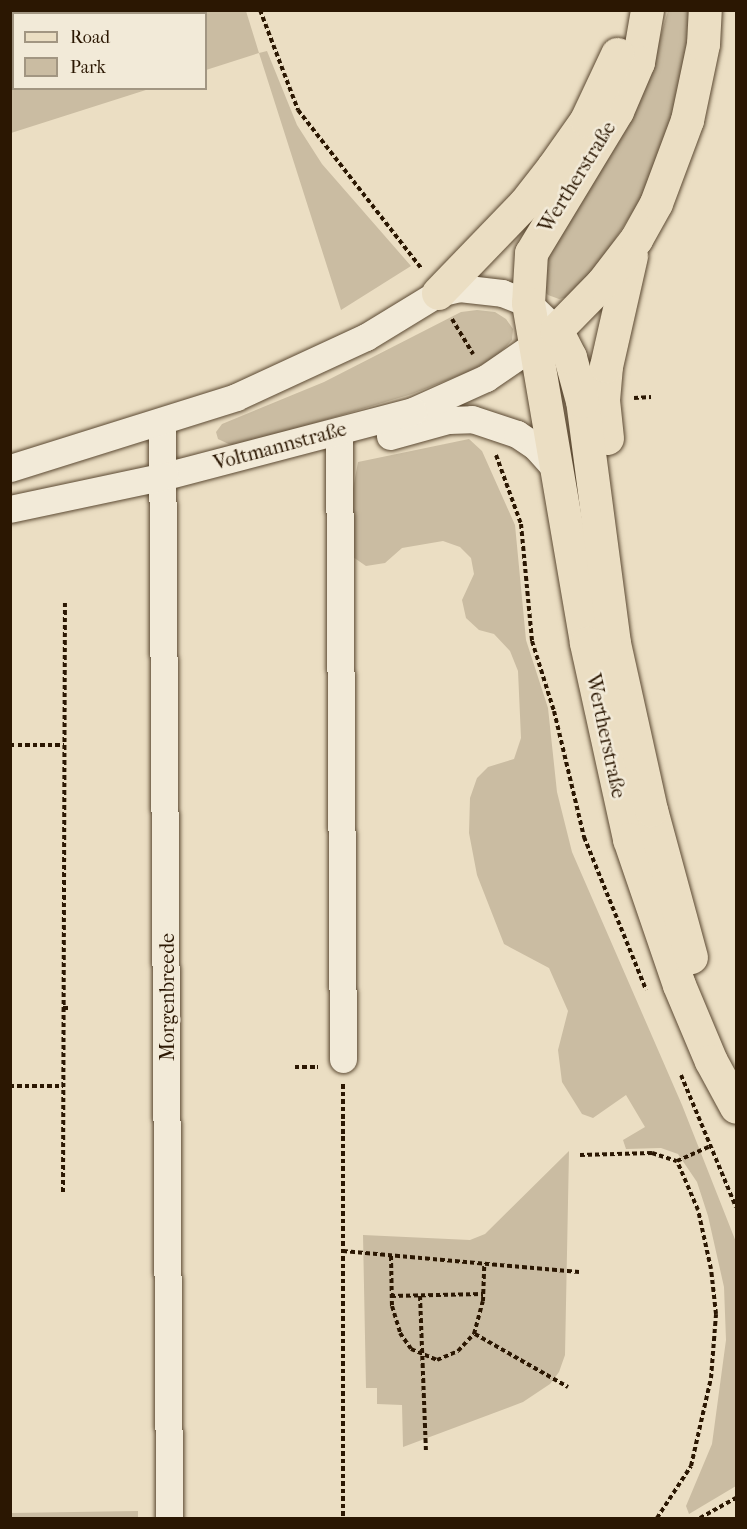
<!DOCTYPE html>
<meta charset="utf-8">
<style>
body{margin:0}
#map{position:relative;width:747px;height:1529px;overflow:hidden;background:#ebdec3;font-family:"IM FELL French Canon",serif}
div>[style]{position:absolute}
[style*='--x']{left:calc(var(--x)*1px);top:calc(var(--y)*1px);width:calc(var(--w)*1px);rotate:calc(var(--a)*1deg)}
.green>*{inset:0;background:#cabca2}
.path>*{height:4px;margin-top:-2px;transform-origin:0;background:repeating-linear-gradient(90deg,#2b1702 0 4.5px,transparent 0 7.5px)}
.roads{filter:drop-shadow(0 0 2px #5b4932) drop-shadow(0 0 2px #5b4932)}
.minor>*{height:27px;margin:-13.5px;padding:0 13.5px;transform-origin:13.5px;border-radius:13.5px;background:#f2ead8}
.major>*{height:33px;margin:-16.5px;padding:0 16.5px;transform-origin:16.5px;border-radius:16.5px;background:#ebdec3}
span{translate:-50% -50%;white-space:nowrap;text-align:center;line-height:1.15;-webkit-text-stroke:5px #f2ead8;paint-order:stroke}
.street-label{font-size:20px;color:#2b1702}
.frame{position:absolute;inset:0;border:12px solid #2b1702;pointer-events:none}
.legend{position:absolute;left:12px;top:12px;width:195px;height:78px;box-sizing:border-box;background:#f2ead8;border:2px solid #a29682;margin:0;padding:8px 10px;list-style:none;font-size:18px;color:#2b1702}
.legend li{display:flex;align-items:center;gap:12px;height:30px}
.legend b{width:30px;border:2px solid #a29682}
</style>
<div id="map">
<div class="green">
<i style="clip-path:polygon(10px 11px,246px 11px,259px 53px,267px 51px,297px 125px,322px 164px,411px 266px,341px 310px,259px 53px,206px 70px,206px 14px,14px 14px,14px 88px,149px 89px,11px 133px)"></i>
<i style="clip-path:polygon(668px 11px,692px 11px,673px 122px,638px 204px,595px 270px,569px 297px,559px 299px,548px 295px,540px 287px,546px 250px,627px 128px,645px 88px)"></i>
<i style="clip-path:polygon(477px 310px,495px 312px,506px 319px,513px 329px,512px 340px,496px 357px,468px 372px,412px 394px,235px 447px,218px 439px,216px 432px,222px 424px,324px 382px,461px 312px)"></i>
<i style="clip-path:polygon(469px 439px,482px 451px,515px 525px,526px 640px,548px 708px,557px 792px,572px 852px,682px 1105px,736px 1242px,736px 1486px,689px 1514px,686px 1506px,712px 1444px,726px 1340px,724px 1287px,708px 1216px,697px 1182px,678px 1154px,661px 1148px,626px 1149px,623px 1140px,645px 1127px,626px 1095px,593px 1118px,582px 1114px,562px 1082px,558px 1050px,568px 1011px,549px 968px,504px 944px,477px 875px,469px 833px,470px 798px,477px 778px,488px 767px,514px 759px,521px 738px,518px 671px,510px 651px,494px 634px,479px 630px,466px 618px,462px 600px,474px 574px,471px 558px,460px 547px,443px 541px,402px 548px,385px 563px,366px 566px,353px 557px,352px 494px,358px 462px)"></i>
<i style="clip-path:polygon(569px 1151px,565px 1355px,559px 1372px,550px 1384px,523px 1402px,403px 1447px,402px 1405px,377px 1404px,377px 1388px,366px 1388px,363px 1235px,470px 1240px,485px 1234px)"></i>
<i style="clip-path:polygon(138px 1511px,138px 1518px,11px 1518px,11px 1513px)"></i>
</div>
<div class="path">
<i style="--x:260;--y:10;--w:107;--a:69.2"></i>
<i style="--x:298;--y:110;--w:200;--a:52.1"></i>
<i style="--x:10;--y:59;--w:4;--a:-27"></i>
<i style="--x:452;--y:319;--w:41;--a:59"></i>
<i style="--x:634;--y:398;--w:17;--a:-3"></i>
<i style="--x:496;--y:455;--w:73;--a:70.1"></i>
<i style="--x:521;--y:524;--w:118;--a:84.6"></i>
<i style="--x:532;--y:641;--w:73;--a:72.6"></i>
<i style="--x:554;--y:711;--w:130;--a:76.6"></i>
<i style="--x:584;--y:837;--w:165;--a:67.9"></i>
<i style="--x:10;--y:745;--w:54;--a:0"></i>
<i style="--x:63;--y:1008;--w:8;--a:0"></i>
<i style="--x:295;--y:1067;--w:23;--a:0"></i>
<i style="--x:681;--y:1075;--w:143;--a:67.4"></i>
<i style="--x:343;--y:1084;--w:434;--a:90"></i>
<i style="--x:10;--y:1086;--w:53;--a:0"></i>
<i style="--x:580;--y:1155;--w:72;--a:-1.6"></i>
<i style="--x:652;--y:1153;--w:26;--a:18"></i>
<i style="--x:677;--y:1161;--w:37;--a:-24"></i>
<i style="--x:63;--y:1192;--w:589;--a:-89.81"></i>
<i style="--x:343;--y:1251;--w:237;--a:5.1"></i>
<i style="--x:391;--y:1256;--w:50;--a:88.9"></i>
<i style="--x:392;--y:1306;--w:28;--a:73"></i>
<i style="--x:400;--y:1333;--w:19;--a:55"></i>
<i style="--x:411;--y:1349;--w:28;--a:23"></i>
<i style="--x:437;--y:1360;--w:23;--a:-23"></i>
<i style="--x:458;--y:1351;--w:23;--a:-47"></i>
<i style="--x:474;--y:1334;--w:34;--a:-75"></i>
<i style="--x:483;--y:1301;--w:38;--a:-88"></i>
<i style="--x:391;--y:1296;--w:92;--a:-1.2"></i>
<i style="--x:420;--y:1296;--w:157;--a:87.8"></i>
<i style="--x:475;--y:1334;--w:107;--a:29.7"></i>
<i style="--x:657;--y:1518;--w:62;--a:-56.8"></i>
<i style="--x:691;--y:1466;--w:90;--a:-77.2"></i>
<i style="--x:711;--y:1378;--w:64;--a:-85.5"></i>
<i style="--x:716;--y:1314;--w:45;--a:-96.3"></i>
<i style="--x:711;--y:1269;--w:60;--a:-102.4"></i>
<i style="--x:698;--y:1210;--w:53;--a:-113.2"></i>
<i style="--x:700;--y:1518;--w:41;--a:-29.1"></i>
</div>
<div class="roads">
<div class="minor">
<i style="--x:162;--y:422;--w:1096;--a:89.63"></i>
<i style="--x:339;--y:431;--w:628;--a:89.64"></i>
<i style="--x:390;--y:436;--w:60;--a:-15.4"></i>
<i style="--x:448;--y:420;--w:24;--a:-2"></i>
<i style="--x:472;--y:419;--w:47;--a:18.4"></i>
<i style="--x:517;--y:434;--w:22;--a:34"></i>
<i style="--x:535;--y:446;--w:36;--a:48"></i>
<i style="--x:10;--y:468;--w:237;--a:-17.4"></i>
<i style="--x:236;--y:397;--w:143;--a:-24.8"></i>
<i style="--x:366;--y:337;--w:84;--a:-31.4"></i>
<i style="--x:438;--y:293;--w:22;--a:-13"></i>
<i style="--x:459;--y:288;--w:43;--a:6.6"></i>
<i style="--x:502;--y:293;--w:28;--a:21"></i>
<i style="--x:528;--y:303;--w:39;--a:44"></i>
<i style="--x:556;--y:330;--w:85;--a:145.6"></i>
<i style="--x:486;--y:378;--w:80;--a:155.7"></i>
<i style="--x:413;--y:411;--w:256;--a:165.3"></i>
<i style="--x:165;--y:476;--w:158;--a:168"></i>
</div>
<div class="major">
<i style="--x:647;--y:10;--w:53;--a:99.8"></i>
<i style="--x:638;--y:62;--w:53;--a:113.2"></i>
<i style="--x:617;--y:111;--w:166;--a:121.2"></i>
<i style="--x:531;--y:253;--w:50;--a:93.4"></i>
<i style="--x:528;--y:303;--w:345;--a:80.3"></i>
<i style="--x:586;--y:643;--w:201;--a:77.6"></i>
<i style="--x:629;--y:839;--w:154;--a:71.1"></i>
<i style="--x:679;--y:985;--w:82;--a:67.2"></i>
<i style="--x:711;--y:1061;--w:52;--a:61.5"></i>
<i style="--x:438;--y:293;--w:125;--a:-46"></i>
<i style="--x:525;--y:203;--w:46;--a:-52.1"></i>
<i style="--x:553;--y:167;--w:57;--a:-54.9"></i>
<i style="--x:586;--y:120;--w:73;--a:-64.8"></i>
<i style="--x:607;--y:438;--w:38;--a:-96"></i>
<i style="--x:603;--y:400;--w:34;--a:-85"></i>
<i style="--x:606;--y:366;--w:113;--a:-77.2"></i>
<i style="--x:691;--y:957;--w:152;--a:-105.2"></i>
<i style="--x:651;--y:810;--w:171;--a:-102.5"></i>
<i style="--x:614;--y:643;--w:244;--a:-97.5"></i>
<i style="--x:582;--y:401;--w:46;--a:-105.3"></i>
<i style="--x:570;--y:357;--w:30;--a:-117"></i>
<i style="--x:556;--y:330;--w:66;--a:-45.6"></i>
<i style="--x:602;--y:283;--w:56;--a:-52.3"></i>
<i style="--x:636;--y:239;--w:41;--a:-60.9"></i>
<i style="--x:656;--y:203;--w:89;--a:-69.5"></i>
<i style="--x:687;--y:120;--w:78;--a:-78.1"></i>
<i style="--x:703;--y:44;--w:34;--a:-87"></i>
</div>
</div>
<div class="street-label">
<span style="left:577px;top:177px;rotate:-58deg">Wertherstraße</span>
<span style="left:280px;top:446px;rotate:-15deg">Voltmannstraße</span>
<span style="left:606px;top:736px;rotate:78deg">Wertherstraße</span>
<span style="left:167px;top:997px;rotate:-90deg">Morgenbreede</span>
</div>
<div class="frame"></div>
<ul class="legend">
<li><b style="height:8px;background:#ebdec3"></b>Road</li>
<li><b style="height:16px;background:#cabca2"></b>Park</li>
</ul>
</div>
